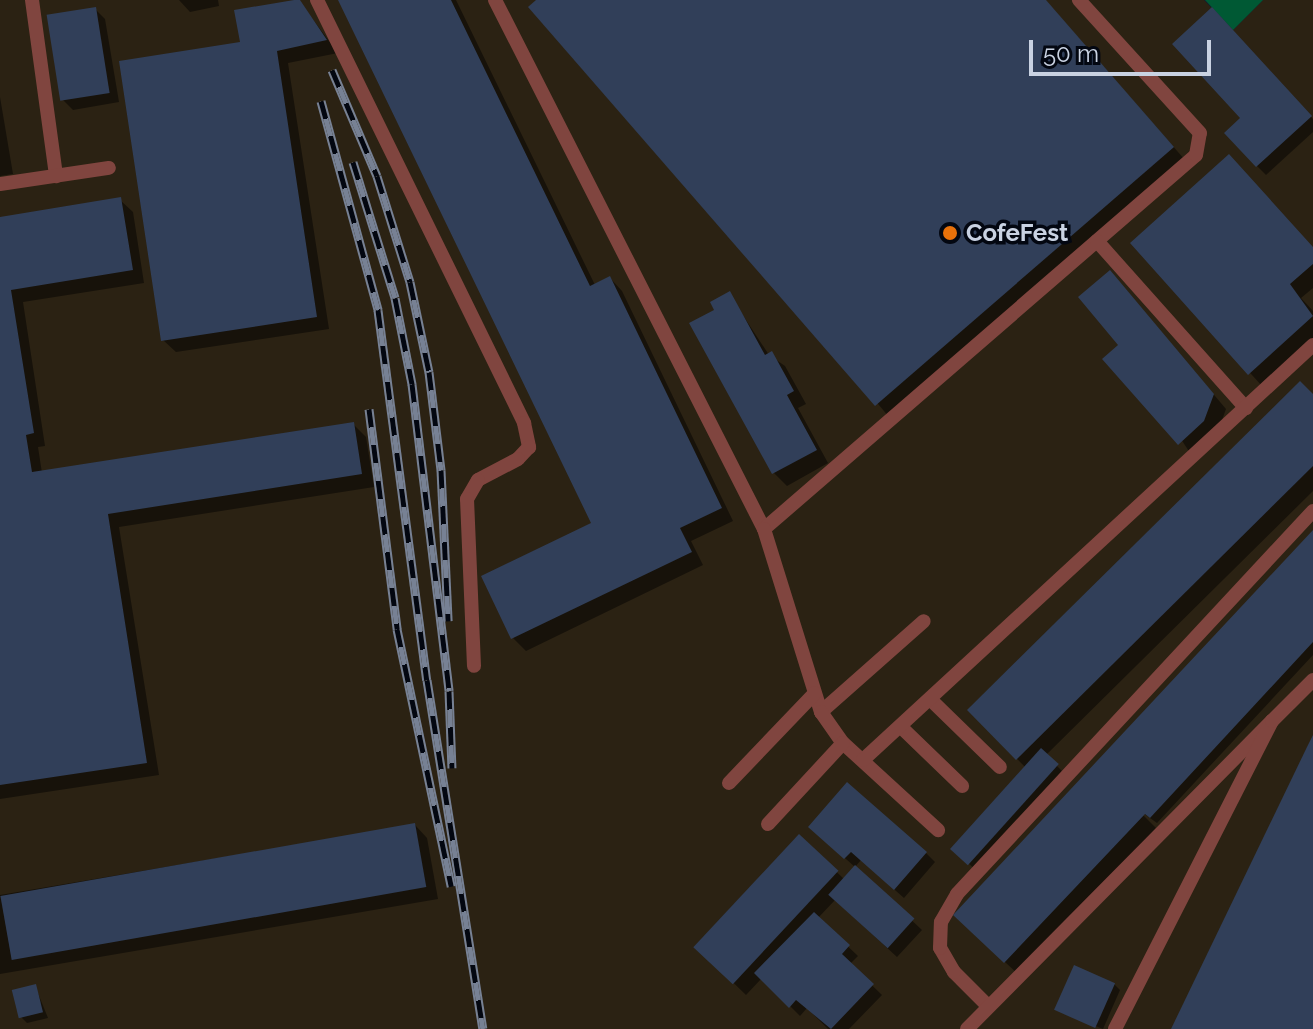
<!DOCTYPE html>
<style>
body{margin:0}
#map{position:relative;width:1313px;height:1029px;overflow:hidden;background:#101c33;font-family:Raleway,sans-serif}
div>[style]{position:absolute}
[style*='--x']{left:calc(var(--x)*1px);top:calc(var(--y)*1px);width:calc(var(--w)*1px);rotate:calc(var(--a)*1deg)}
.industrial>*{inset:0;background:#2b2213}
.forest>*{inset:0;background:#005934}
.shadow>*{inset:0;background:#0007}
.building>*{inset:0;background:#313f59;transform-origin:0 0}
.lane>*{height:14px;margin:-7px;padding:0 7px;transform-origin:7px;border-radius:7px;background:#80453f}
.rail>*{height:9px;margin-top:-4.5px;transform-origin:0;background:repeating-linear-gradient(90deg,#030711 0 18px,#778194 0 36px);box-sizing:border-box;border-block:2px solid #778194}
.dots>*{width:22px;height:22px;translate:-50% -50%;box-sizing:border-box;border:4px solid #030711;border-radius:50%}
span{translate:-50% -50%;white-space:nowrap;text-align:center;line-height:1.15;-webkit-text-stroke:7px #030711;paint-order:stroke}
.poi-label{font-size:24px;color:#c9d2e2;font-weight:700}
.left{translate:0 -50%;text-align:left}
.scale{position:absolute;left:1029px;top:40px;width:182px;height:36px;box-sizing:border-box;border:4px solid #c9d2e2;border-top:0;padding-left:10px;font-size:24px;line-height:28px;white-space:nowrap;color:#c9d2e2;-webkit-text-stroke:6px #030711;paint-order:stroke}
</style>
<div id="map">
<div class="industrial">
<i style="clip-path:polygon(0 0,1204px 0,1233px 30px,1263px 0,1313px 0,1313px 1029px,0 1029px)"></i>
</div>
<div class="forest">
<i style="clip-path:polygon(1205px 0,1263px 0,1233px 30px)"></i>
</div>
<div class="shadow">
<i style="clip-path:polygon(179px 0,218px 0,219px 6px,190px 12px)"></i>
<i style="clip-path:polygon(340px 0,456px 0,595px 285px,610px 278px,622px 291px,733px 521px,691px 541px,703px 565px,526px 651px,513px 638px,594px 524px)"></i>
<i style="clip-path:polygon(539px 0,1045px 0,1185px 160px,889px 417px)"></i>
<i style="clip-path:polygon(299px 1px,338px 53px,288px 63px,329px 329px,176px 352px,163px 340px,242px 44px)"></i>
<i style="clip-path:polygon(95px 9px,105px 19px,119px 102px,73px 110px,63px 100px)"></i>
<i style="clip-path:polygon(1222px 20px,1313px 119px,1313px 132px,1266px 175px,1257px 166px,1243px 119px)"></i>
<i style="clip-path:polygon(0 97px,13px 174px,0 176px)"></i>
<i style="clip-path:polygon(120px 200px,133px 212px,144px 283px,23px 302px,45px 446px,38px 447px,42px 473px,353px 424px,366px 437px,374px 487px,119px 527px,159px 775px,0 799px,0 219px)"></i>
<i style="clip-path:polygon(1132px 243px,1313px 249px,1313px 288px,1301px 298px,1313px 311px,1313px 340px,1262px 386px)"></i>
<i style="clip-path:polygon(1122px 286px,1226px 409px,1217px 434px,1192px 456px,1120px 345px)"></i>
<i style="clip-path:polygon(729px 294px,769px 355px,785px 366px,806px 404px,798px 408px,828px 463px,787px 486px,774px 473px,692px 324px,716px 311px)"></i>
<i style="clip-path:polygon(1313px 397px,1313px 491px,1046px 755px,1063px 772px,976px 870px,953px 850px,1026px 768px,969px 710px)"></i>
<i style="clip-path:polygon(1313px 533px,1313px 655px,1157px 823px,1136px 808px,1156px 828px,1018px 974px,968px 928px)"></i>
<i style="clip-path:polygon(415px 825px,427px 838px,438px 899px,0 974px,0 895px)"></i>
<i style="clip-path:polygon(820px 836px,926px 853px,935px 862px,904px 898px,861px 860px,855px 867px)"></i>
<i style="clip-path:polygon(800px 837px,845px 880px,856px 868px,922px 930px,897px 957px,835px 900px,818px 918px,858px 956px,850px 964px,882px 995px,849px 1029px,828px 1029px,807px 1008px,800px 1016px,762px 978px,746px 995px,709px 959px)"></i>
<i style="clip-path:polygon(1114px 984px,1120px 990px,1103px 1029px,1057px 1010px)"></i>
<i style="clip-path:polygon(35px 986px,48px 1018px,27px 1023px,21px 1017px)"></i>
</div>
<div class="building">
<i style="clip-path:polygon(294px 0,300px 0,327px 40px,277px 51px,317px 317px,161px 341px,119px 61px,240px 42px,234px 10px)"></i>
<i style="clip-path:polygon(338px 0,451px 0,590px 286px,610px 276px,722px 508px,680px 528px,692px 552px,511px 639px,481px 576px,591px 523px)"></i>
<i style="clip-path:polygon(536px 0,1046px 0,1174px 147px,875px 406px,528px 7px)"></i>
<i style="left:96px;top:7px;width:87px;height:50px;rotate:81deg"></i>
<i style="clip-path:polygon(1212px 7px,1312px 116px,1256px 167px,1224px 133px,1240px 118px,1172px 44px)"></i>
<i style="clip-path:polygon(1229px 154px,1313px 247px,1313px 264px,1290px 284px,1313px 316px,1248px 375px,1130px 243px)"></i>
<i style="clip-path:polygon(121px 197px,133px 270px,11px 290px,34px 433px,26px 435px,32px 472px,354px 422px,362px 474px,108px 514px,147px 763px,0 785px,0 217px)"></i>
<i style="clip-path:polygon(1110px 270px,1214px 394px,1204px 421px,1178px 445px,1102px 359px,1118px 345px,1078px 297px)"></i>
<i style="clip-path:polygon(730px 291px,765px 355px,772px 351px,794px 391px,787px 395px,817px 450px,772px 474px,689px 323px,714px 310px,710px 302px)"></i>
<i style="clip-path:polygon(1300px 381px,1313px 394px,1313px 466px,1016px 760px,967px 710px)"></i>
<i style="clip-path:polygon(1313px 530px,1313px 642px,1150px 818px,1145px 814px,1004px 963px,953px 915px)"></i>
<i style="clip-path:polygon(1313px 735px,1313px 1029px,1171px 1029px,1307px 747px)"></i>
<i style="left:1041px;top:748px;width:24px;height:136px;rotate:42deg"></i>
<i style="clip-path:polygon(847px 782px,927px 852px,894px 890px,851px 852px,844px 859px,808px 827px)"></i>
<i style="left:415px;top:823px;width:65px;height:421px;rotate:80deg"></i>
<i style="left:799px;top:834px;width:54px;height:155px;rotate:43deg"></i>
<i style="left:855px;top:865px;width:80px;height:40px;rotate:42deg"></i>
<i style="clip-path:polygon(814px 912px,850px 945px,842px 954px,874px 984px,831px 1029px,796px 1000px,789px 1008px,754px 973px)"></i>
<i style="left:1074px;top:965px;width:45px;height:49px;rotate:24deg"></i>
<i style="left:36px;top:984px;width:29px;height:25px;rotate:76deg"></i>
</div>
<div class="lane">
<i style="--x:32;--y:0;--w:178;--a:82.2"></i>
<i style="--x:317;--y:0;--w:471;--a:63.9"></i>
<i style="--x:524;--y:423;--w:25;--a:78"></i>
<i style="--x:529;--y:447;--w:16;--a:133"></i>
<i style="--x:518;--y:459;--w:45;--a:152.3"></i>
<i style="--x:478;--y:480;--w:22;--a:120"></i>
<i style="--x:467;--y:499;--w:167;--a:87.6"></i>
<i style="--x:495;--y:0;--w:593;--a:63.05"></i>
<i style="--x:764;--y:529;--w:571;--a:-40.88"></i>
<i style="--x:1196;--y:155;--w:22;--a:-80"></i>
<i style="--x:1200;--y:133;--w:180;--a:-132.3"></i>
<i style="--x:0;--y:184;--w:110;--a:-8.4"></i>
<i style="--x:1097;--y:241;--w:224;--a:48.3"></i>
<i style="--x:764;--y:529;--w:192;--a:72.7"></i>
<i style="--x:821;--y:712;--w:137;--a:-41.5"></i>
<i style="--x:931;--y:700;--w:96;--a:44.2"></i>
<i style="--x:821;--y:712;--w:38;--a:55"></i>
<i style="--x:843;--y:743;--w:129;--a:42.5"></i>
<i style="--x:901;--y:727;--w:85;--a:44"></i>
<i style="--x:863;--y:760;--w:612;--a:-42.68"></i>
<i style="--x:729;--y:783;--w:124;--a:-46.3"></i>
<i style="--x:768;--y:824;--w:110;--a:-47.2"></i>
<i style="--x:988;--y:1006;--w:48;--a:-135"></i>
<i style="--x:954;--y:972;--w:28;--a:-120"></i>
<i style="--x:940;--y:948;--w:26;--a:-88"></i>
<i style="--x:941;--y:922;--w:32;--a:-60"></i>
<i style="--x:957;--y:894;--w:523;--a:-47.09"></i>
<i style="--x:967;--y:1029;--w:433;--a:-45.3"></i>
<i style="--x:1115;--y:1029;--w:346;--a:-63"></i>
<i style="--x:1272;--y:721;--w:58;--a:-45"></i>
</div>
<div class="rail">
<i style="--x:332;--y:70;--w:115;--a:67"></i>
<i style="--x:377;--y:176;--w:111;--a:72.7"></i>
<i style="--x:410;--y:282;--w:92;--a:78.1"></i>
<i style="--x:429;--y:372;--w:99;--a:83"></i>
<i style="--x:441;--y:470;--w:151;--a:87.3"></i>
<i style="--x:321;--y:101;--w:217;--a:74.7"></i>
<i style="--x:378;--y:310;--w:373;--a:82.5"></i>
<i style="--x:427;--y:680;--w:353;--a:80.9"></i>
<i style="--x:353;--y:162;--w:142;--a:72.8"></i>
<i style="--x:395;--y:298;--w:88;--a:78.8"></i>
<i style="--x:412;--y:384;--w:309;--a:83.1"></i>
<i style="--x:449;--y:691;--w:77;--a:87.8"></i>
<i style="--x:369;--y:409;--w:222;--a:82.7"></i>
<i style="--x:397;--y:629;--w:263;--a:78.1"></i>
</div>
<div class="dots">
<i style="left:950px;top:233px;background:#e8710a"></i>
</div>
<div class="poi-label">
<span class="left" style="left:966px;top:233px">CofeFest</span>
</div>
<div class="scale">50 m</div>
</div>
